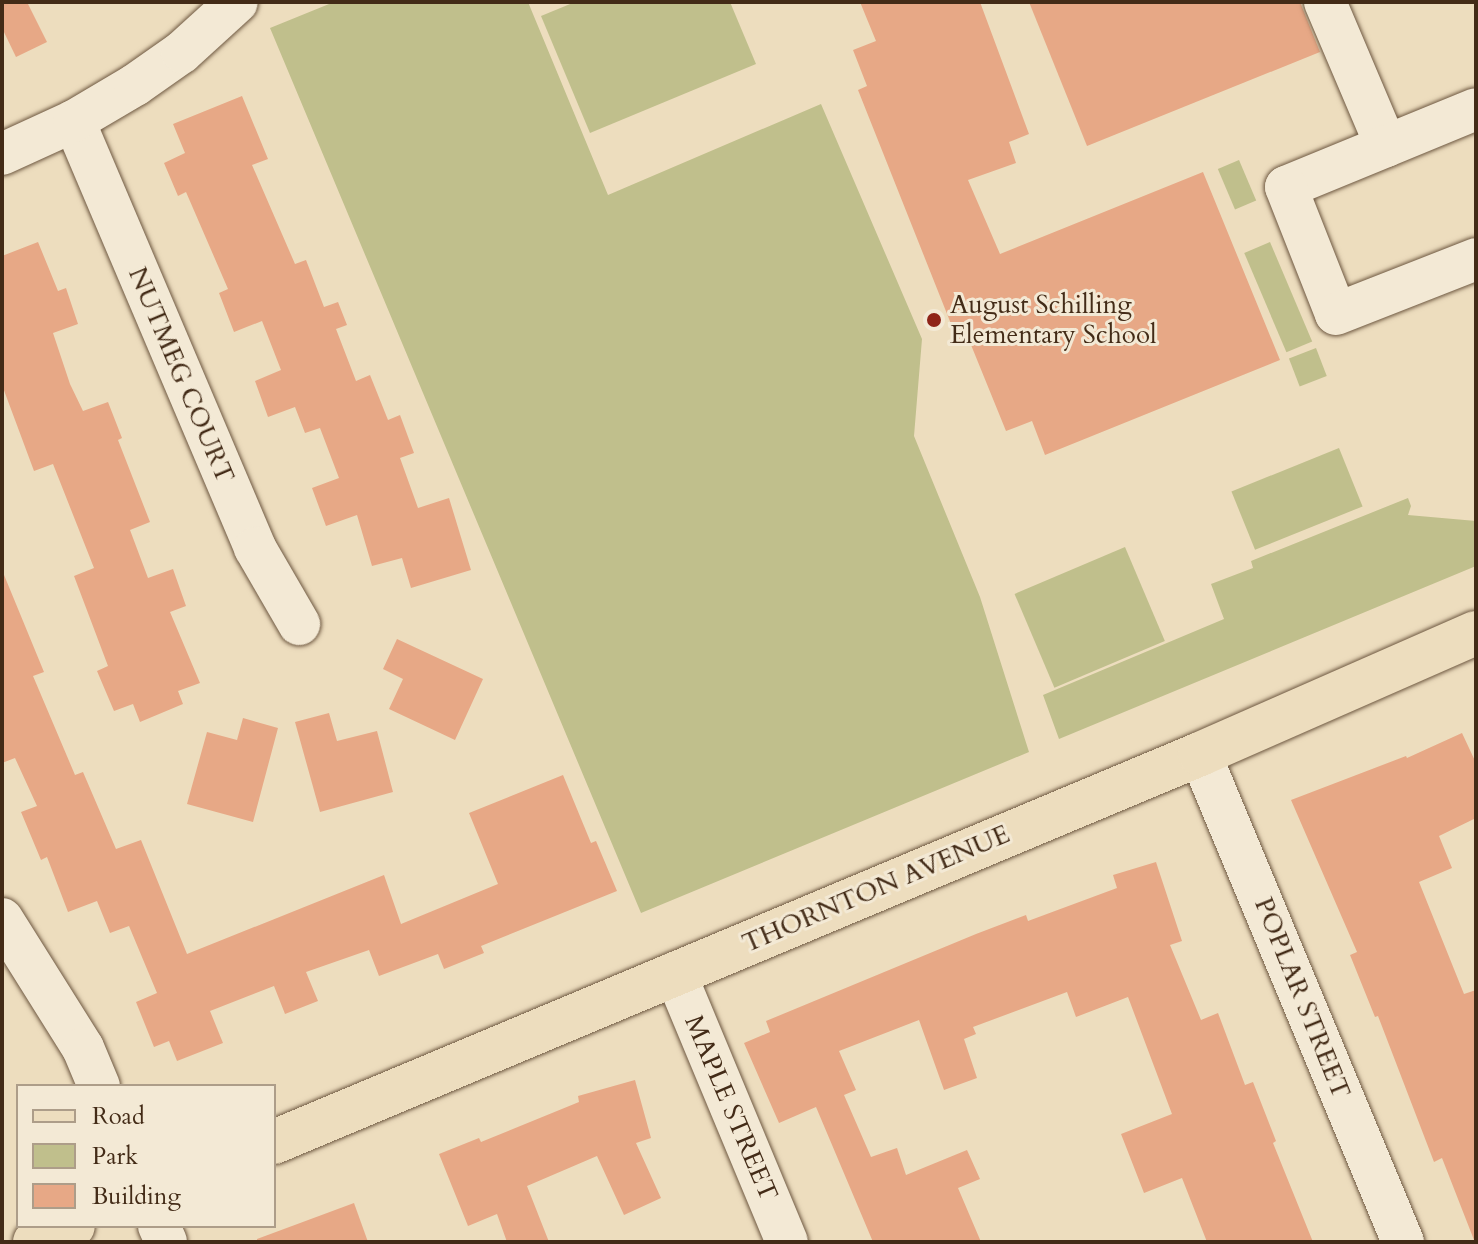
<!DOCTYPE html>
<style>
body{margin:0}
#map{position:relative;width:1478px;height:1244px;overflow:hidden;background:#edddbe;font-family:Cardo,serif}
div>[style]{position:absolute}
[style*='--x']{left:calc(var(--x)*1px);top:calc(var(--y)*1px);width:calc(var(--w)*1px);rotate:calc(var(--a)*1deg)}
.green>*{inset:0;background:#c0bf8c;transform-origin:0 0}
.building>*{inset:0;background:#e7a886}
.roads{filter:drop-shadow(0 0 2px #6e5841) drop-shadow(0 0 2px #6e5841)}
.minor>*{height:42px;margin:-21px;padding:0 21px;transform-origin:21px;border-radius:21px;background:#f3e9d5}
.major>*{height:44px;margin:-22px;padding:0 22px;transform-origin:22px;border-radius:22px;background:#edddbe}
.dots>*{width:22px;height:22px;translate:-50% -50%;box-sizing:border-box;border:4px solid #f3e9d5;border-radius:50%}
span{translate:-50% -50%;white-space:nowrap;text-align:center;line-height:1.15;-webkit-text-stroke:6px #f3e9d5;paint-order:stroke}
.poi-label{font-size:26px;color:#432b17}
.left{translate:0 -50%;text-align:left}
.street-label{font-size:26px;color:#432b17}
.frame{position:absolute;inset:0;border:4px solid #432b17;pointer-events:none}
.legend{position:absolute;left:16px;top:1084px;width:260px;height:144px;box-sizing:border-box;background:#f3e9d5;border:2px solid #ad9d89;margin:0;padding:10px 14px;list-style:none;font-size:24px;color:#432b17}
.legend li{display:flex;align-items:center;gap:16px;height:40px}
.legend b{width:40px;border:2px solid #ad9d89}
</style>
<div id="map">
<div class="green">
<i style="clip-path:polygon(334px 2px,528px 2px,608px 195px,821px 104px,922px 339px,914px 436px,980px 597px,1029px 752px,641px 913px,270px 28px)"></i>
<i style="clip-path:polygon(575px 2px,730px 2px,756px 64px,590px 133px,541px 16px)"></i>
<i style="left:1239px;top:160px;width:44px;height:23px;rotate:67deg"></i>
<i style="left:1270px;top:242px;width:108px;height:28px;rotate:67deg"></i>
<i style="left:1316px;top:348px;width:30px;height:29px;rotate:69deg"></i>
<i style="left:1339px;top:448px;width:63px;height:116px;rotate:68deg"></i>
<i style="clip-path:polygon(1408px 498px,1411px 506px,1408px 515px,1476px 521px,1476px 566px,1059px 739px,1043px 695px,1224px 619px,1211px 584px,1253px 568px,1251px 561px)"></i>
<i style="left:1125px;top:547px;width:102px;height:120px;rotate:67deg"></i>
</div>
<div class="building">
<i style="clip-path:polygon(2px 2px,27px 2px,47px 42px,16px 57px,2px 28px)"></i>
<i style="clip-path:polygon(860px 2px,980px 2px,1029px 134px,1009px 142px,1016px 163px,968px 180px,1000px 254px,1203px 172px,1280px 360px,1045px 455px,1032px 421px,1006px 431px,969px 340px,959px 344px,858px 90px,867px 86px,853px 50px,876px 41px)"></i>
<i style="clip-path:polygon(1029px 2px,1300px 2px,1320px 52px,1087px 146px)"></i>
<i style="clip-path:polygon(242px 96px,268px 159px,252px 165px,295px 264px,306px 260px,324px 307px,338px 302px,347px 325px,336px 329px,356px 381px,370px 375px,388px 420px,400px 415px,414px 453px,400px 458px,418px 508px,449px 498px,471px 570px,411px 588px,402px 558px,372px 566px,357px 515px,326px 526px,312px 488px,339px 478px,320px 428px,305px 433px,295px 407px,268px 417px,255px 381px,281px 370px,262px 321px,234px 332px,219px 293px,228px 289px,186px 192px,178px 196px,164px 163px,185px 153px,173px 124px)"></i>
<i style="clip-path:polygon(38px 242px,58px 291px,66px 288px,78px 324px,53px 333px,70px 384px,83px 411px,108px 402px,122px 438px,118px 440px,150px 522px,130px 530px,148px 578px,173px 569px,186px 606px,170px 612px,200px 683px,178px 691px,183px 704px,140px 722px,133px 704px,114px 711px,97px 671px,108px 666px,74px 576px,94px 568px,53px 464px,34px 471px,2px 385px,2px 256px)"></i>
<i style="clip-path:polygon(2px 570px,44px 672px,33px 676px,75px 775px,83px 772px,116px 849px,141px 840px,187px 954px,384px 875px,401px 924px,498px 884px,469px 813px,563px 775px,591px 843px,596px 841px,617px 891px,481px 946px,484px 953px,444px 969px,438px 954px,379px 976px,369px 950px,306px 972px,318px 1001px,285px 1014px,274px 986px,210px 1011px,223px 1043px,177px 1061px,169px 1041px,154px 1047px,136px 1002px,157px 993px,129px 926px,110px 933px,97px 901px,68px 912px,47px 857px,41px 860px,21px 812px,37px 806px,15px 758px,2px 763px)"></i>
<i style="clip-path:polygon(397px 639px,483px 679px,455px 740px,389px 709px,403px 679px,383px 669px)"></i>
<i style="clip-path:polygon(329px 713px,337px 741px,377px 731px,393px 792px,320px 812px,295px 722px)"></i>
<i style="clip-path:polygon(243px 718px,278px 728px,253px 822px,187px 804px,207px 732px,237px 740px)"></i>
<i style="clip-path:polygon(1462px 733px,1476px 763px,1476px 818px,1439px 836px,1452px 868px,1419px 882px,1464px 994px,1476px 990px,1474px 1240px,1442px 1158px,1434px 1162px,1378px 1016px,1375px 1017px,1350px 955px,1357px 952px,1291px 800px,1406px 756px,1407px 758px)"></i>
<i style="clip-path:polygon(1156px 862px,1182px 941px,1170px 945px,1201px 1020px,1218px 1013px,1245px 1085px,1253px 1082px,1276px 1141px,1273px 1143px,1313px 1242px,1207px 1242px,1182px 1178px,1144px 1193px,1121px 1134px,1172px 1114px,1128px 997px,1076px 1017px,1067px 992px,973px 1027px,976px 1034px,964px 1039px,977px 1078px,944px 1090px,919px 1020px,839px 1051px,856px 1090px,844px 1095px,871px 1157px,897px 1148px,906px 1175px,967px 1150px,980px 1179px,958px 1188px,981px 1242px,873px 1242px,816px 1107px,779px 1123px,744px 1043px,770px 1032px,766px 1021px,976px 934px,1026px 915px,1028px 921px,1117px 888px,1113px 875px)"></i>
<i style="clip-path:polygon(635px 1080px,651px 1138px,636px 1143px,661px 1198px,624px 1215px,597px 1156px,527px 1186px,549px 1242px,507px 1242px,497px 1214px,468px 1226px,439px 1154px,479px 1138px,481px 1142px,579px 1102px,578px 1096px)"></i>
<i style="clip-path:polygon(354px 1203px,368px 1242px,257px 1242px,257px 1239px)"></i>
</div>
<div class="roads">
<div class="minor">
<i style="--x:1325;--y:2;--w:156;--a:67"></i>
<i style="--x:1386;--y:146;--w:97;--a:-22.3"></i>
<i style="--x:74;--y:121;--w:464;--a:67"></i>
<i style="--x:255;--y:548;--w:88;--a:59.9"></i>
<i style="--x:1386;--y:146;--w:108;--a:157.7"></i>
<i style="--x:1286;--y:187;--w:136;--a:68.5"></i>
<i style="--x:1336;--y:314;--w:150;--a:-21.4"></i>
<i style="--x:2;--y:154;--w:79;--a:-24.6"></i>
<i style="--x:74;--y:121;--w:71;--a:-30.5"></i>
<i style="--x:135;--y:85;--w:57;--a:-35.1"></i>
<i style="--x:182;--y:52;--w:74;--a:-42.3"></i>
<i style="--x:1200;--y:754;--w:529;--a:67.41"></i>
<i style="--x:2;--y:919;--w:152;--a:57.9"></i>
<i style="--x:83;--y:1048;--w:41;--a:67.2"></i>
<i style="--x:675;--y:973;--w:291;--a:67.4"></i>
<i style="--x:159;--y:1226;--w:17;--a:66"></i>
</div>
<div class="major">
<i style="--x:274;--y:1142;--w:1004;--a:-22.73"></i>
<i style="--x:1200;--y:754;--w:301;--a:-23.7"></i>
<i style="--x:35;--y:1242;--w:41;--a:-22.8"></i>
</div>
</div>
<div class="dots">
<i style="left:934px;top:320px;background:#8f2418"></i>
</div>
<div class="poi-label">
<span class="left" style="left:950px;top:320px">August Schilling<br>Elementary School</span>
</div>
<div class="street-label">
<span style="left:181px;top:375px;rotate:67deg">NUTMEG COURT</span>
<span style="left:876px;top:889px;rotate:-23deg">THORNTON AVENUE</span>
<span style="left:1302px;top:998px;rotate:68deg">POPLAR STREET</span>
<span style="left:731px;top:1108px;rotate:67deg">MAPLE STREET</span>
</div>
<div class="frame"></div>
<ul class="legend">
<li><b style="height:10px;background:#edddbe"></b>Road</li>
<li><b style="height:22px;background:#c0bf8c"></b>Park</li>
<li><b style="height:22px;background:#e7a886"></b>Building</li>
</ul>
</div>
